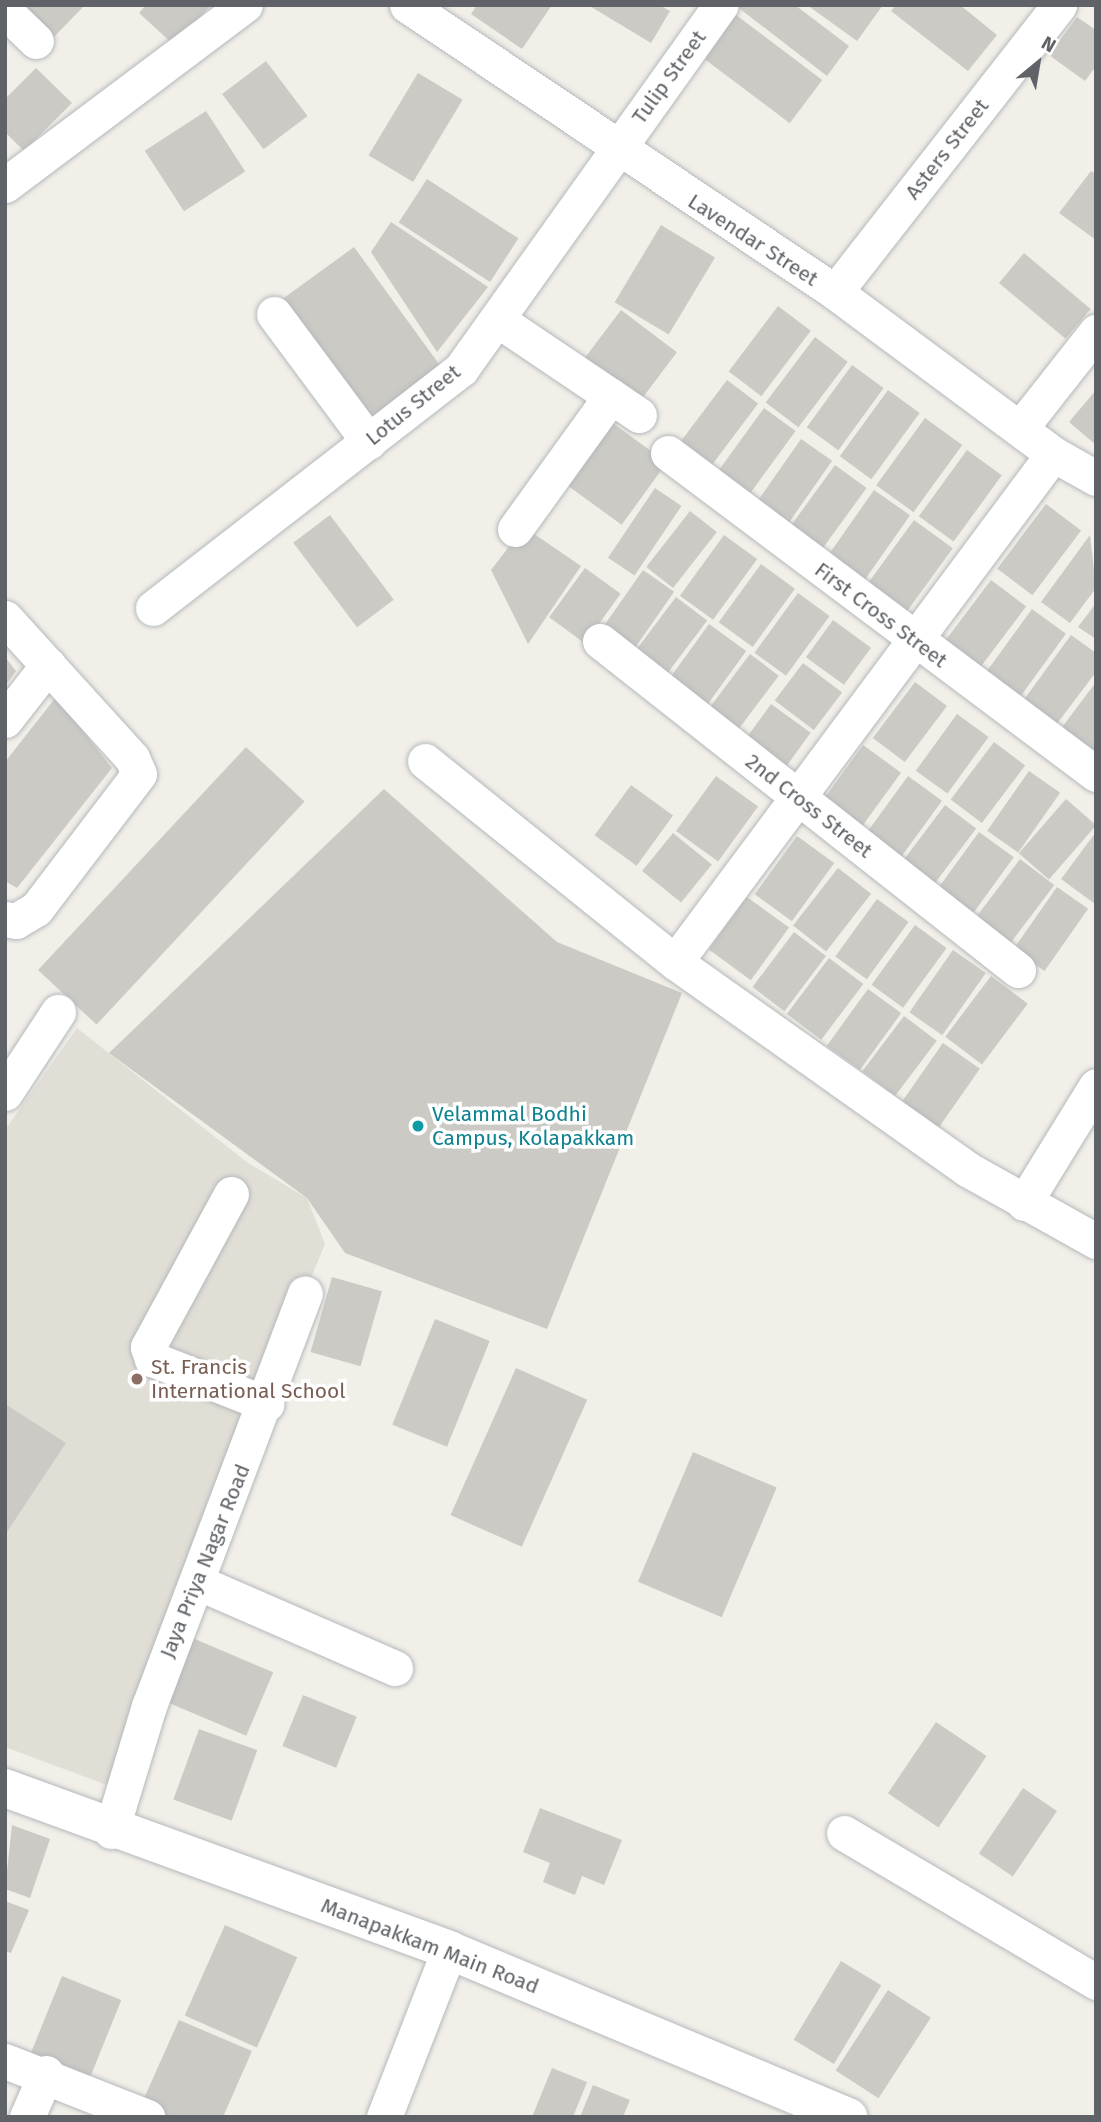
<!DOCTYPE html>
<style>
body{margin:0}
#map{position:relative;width:1101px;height:2122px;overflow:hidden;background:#f1efe8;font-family:"Fira Sans",sans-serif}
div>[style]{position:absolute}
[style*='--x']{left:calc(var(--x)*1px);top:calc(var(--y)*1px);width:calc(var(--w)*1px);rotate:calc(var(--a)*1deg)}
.education>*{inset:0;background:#e1ded6}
.building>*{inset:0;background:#cccac5;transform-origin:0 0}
.roads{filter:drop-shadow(0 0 2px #b5b8bc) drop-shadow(0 0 2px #b5b8bc)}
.street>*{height:35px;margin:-17.5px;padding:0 17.5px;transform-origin:17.5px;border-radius:17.5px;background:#fff}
.secondary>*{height:38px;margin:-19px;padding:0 19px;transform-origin:19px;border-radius:19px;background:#fff}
.dots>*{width:19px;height:19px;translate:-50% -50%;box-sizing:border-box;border:4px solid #fff;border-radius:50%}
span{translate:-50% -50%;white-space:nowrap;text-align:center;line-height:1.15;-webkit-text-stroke:7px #fff;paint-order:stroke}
.street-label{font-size:21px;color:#5f6368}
.culture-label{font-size:21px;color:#0d838f}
.left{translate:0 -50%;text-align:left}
.education-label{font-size:21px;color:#785e54}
.frame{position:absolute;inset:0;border:7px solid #5f6368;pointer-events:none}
.north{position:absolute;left:1003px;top:28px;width:70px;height:70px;-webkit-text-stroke:5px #fff;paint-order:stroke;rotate:30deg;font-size:19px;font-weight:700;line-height:28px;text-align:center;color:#5f6368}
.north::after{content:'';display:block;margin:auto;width:24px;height:32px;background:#5f6368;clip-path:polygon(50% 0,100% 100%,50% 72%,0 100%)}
</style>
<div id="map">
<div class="education">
<i style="clip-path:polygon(77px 1028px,248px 1163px,307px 1198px,325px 1244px,233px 1465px,115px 1788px,5px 1747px,5px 1130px)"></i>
</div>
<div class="building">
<i style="clip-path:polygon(9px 5px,85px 5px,47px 44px)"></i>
<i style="clip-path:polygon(146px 5px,211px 5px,174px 45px,139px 13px)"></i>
<i style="clip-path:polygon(477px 5px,552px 5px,522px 49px,471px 14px)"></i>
<i style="clip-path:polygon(588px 5px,659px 5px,670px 11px,651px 43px)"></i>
<i style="clip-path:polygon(735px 5px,795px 5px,849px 46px,827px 76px)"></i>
<i style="clip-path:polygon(807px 5px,883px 5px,857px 41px)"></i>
<i style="clip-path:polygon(896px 5px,960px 5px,997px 35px,968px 71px,891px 11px)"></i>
<i style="left:732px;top:12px;width:113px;height:54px;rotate:37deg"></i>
<i style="clip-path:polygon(1077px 17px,1096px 30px,1096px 66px,1085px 81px,1049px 55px)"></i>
<i style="left:266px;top:61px;width:69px;height:55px;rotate:53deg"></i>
<i style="clip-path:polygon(36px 68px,72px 103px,24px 151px,5px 132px,5px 99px)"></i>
<i style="left:418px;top:73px;width:52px;height:96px;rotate:31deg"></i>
<i style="left:206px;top:111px;width:72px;height:73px;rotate:57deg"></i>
<i style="clip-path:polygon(1091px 171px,1096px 174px,1096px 240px,1059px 213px)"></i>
<i style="left:427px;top:179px;width:109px;height:52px;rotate:33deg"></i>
<i style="clip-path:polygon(391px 222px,488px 287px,437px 352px,371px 252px)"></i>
<i style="left:661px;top:225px;width:63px;height:90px;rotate:31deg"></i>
<i style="left:354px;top:247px;width:151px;height:90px;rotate:54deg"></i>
<i style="left:1024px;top:253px;width:87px;height:39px;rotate:40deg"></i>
<i style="left:778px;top:306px;width:41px;height:82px;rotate:37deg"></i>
<i style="left:621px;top:310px;width:70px;height:67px;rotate:37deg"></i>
<i style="left:815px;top:337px;width:41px;height:82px;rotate:37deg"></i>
<i style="left:852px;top:365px;width:39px;height:77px;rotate:36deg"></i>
<i style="left:727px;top:380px;width:39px;height:81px;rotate:37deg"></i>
<i style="left:888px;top:390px;width:39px;height:82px;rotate:36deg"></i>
<i style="clip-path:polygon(1096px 390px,1096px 445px,1069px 422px)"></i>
<i style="left:764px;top:408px;width:39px;height:81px;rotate:36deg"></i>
<i style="left:925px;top:418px;width:46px;height:83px;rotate:36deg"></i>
<i style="left:607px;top:419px;width:74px;height:77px;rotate:36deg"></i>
<i style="left:801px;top:439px;width:38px;height:86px;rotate:35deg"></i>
<i style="left:967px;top:450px;width:43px;height:82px;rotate:36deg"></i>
<i style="left:835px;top:465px;width:39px;height:86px;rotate:36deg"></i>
<i style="left:655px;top:488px;width:32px;height:84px;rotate:34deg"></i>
<i style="left:874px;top:490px;width:44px;height:91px;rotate:35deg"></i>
<i style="left:1046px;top:504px;width:44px;height:81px;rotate:37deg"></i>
<i style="left:690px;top:511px;width:34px;height:71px;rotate:38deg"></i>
<i style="left:330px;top:515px;width:106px;height:46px;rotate:53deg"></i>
<i style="left:914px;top:520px;width:48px;height:90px;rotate:36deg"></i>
<i style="clip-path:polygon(524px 527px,581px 566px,528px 644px,491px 570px)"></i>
<i style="left:724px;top:535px;width:41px;height:75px;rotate:36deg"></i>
<i style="clip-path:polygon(1090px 535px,1096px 588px,1070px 623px,1041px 602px)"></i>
<i style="left:761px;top:564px;width:42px;height:72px;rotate:36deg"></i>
<i style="left:585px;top:568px;width:44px;height:61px;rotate:36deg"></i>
<i style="left:643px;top:570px;width:38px;height:67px;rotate:35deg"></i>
<i style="left:991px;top:580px;width:44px;height:78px;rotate:37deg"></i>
<i style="left:798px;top:593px;width:39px;height:74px;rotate:36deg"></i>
<i style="left:676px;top:597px;width:39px;height:66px;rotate:37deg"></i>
<i style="clip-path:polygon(1096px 603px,1096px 639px,1078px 627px)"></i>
<i style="left:1032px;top:609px;width:42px;height:80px;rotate:36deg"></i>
<i style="left:833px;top:620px;width:47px;height:46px;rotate:36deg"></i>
<i style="left:709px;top:624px;width:46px;height:66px;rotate:36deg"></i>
<i style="clip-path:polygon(1071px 635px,1096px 653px,1096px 672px,1056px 725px,1023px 701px)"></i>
<i style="left:750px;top:654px;width:36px;height:66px;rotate:37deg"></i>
<i style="clip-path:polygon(5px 657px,16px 671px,5px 686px)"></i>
<i style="left:803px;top:663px;width:49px;height:47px;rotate:37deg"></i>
<i style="left:915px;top:682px;width:40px;height:70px;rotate:37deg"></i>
<i style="clip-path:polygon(1096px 682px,1096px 752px,1094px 755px,1060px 730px)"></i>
<i style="clip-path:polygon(56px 697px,112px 768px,17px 888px,5px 881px,5px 762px)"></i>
<i style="left:771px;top:704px;width:49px;height:43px;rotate:36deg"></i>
<i style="left:957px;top:714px;width:39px;height:70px;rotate:36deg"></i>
<i style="left:994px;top:742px;width:39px;height:72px;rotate:37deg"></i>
<i style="left:863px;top:745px;width:47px;height:71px;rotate:36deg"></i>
<i style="left:246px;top:747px;width:80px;height:305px;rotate:43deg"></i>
<i style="left:1029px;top:771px;width:38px;height:73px;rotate:35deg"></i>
<i style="left:716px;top:776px;width:52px;height:68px;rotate:36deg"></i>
<i style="left:908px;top:776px;width:42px;height:74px;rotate:36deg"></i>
<i style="left:631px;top:785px;width:52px;height:62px;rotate:36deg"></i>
<i style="clip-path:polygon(384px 789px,557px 942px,682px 993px,547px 1329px,345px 1253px,307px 1198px,109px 1053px)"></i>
<i style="left:1066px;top:799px;width:40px;height:72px;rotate:41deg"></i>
<i style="left:945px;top:805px;width:39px;height:75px;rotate:37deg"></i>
<i style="left:979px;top:832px;width:43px;height:72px;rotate:36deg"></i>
<i style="clip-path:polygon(1096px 832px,1096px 903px,1095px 904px,1061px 879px)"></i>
<i style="left:673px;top:833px;width:50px;height:49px;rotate:39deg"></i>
<i style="left:797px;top:836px;width:46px;height:72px;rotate:36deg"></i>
<i style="left:1020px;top:859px;width:43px;height:74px;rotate:37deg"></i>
<i style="left:838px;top:868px;width:42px;height:73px;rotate:38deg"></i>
<i style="left:1057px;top:887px;width:38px;height:76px;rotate:35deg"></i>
<i style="left:747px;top:897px;width:52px;height:65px;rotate:36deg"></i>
<i style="left:877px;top:899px;width:39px;height:71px;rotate:36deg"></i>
<i style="left:915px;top:925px;width:39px;height:74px;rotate:36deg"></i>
<i style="left:794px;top:932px;width:40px;height:69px;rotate:37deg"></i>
<i style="left:953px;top:950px;width:40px;height:76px;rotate:35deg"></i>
<i style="left:829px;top:958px;width:43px;height:70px;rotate:37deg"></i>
<i style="left:991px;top:976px;width:46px;height:76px;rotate:37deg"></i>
<i style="left:868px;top:989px;width:41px;height:70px;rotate:36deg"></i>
<i style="left:904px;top:1016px;width:41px;height:69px;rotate:37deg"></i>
<i style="left:943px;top:1043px;width:45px;height:71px;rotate:35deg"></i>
<i style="left:332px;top:1277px;width:52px;height:78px;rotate:16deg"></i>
<i style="left:435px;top:1319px;width:59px;height:114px;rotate:22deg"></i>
<i style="left:516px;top:1368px;width:78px;height:161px;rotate:24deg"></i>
<i style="clip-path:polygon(5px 1404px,66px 1443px,5px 1535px)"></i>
<i style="left:693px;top:1452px;width:91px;height:141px;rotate:23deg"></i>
<i style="left:183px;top:1634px;width:98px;height:69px;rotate:23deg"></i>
<i style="left:303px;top:1695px;width:58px;height:55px;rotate:22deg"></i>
<i style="left:936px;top:1722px;width:61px;height:86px;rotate:34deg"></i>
<i style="left:199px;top:1729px;width:62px;height:75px;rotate:20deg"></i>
<i style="left:1023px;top:1788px;width:41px;height:79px;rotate:34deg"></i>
<i style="clip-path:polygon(540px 1808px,622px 1840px,604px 1885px,582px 1876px,575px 1895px,543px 1882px,550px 1863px,523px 1852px)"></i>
<i style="clip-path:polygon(12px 1825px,50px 1839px,30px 1898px,5px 1889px)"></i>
<i style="clip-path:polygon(5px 1901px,29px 1910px,11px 1953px,5px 1951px)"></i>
<i style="left:225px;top:1925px;width:79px;height:99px;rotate:24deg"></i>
<i style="left:841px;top:1961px;width:47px;height:92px;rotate:31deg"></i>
<i style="left:62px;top:1976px;width:64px;height:83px;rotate:22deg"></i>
<i style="left:888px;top:1990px;width:51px;height:96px;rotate:33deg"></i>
<i style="clip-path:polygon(179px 2020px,252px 2051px,223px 2117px,166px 2117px,141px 2105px)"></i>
<i style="clip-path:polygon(552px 2068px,587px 2082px,573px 2117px,532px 2117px)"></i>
<i style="clip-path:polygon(593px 2085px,630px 2100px,623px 2117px,580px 2117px)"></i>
</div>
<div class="roads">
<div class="street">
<i style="--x:407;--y:5;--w:515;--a:33.84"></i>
<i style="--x:835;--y:292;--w:272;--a:36.6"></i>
<i style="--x:1053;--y:454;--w:49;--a:29.2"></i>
<i style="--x:5;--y:11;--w:43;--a:44.1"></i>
<i style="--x:5;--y:185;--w:300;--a:-36.9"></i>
<i style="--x:835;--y:292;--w:364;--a:-52"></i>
<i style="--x:274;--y:314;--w:159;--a:53.4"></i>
<i style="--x:498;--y:320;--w:170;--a:34"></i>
<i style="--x:1022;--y:426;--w:120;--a:-51.8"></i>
<i style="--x:668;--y:453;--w:535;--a:36.87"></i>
<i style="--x:1053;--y:454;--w:633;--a:126.65"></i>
<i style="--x:675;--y:962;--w:358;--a:35.3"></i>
<i style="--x:967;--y:1169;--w:148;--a:29.2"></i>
<i style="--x:515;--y:529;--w:164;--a:-54.2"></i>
<i style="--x:153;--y:608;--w:390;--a:-37.8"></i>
<i style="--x:461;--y:369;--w:447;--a:-54.5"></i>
<i style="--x:5;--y:618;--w:189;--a:47.8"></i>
<i style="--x:132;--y:758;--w:17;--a:66"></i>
<i style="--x:139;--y:774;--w:170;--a:127.3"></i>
<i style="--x:36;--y:909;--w:23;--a:149"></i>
<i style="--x:16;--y:921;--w:11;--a:-170"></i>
<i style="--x:600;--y:641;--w:532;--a:38.21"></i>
<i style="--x:5;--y:720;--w:70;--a:-52"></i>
<i style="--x:425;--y:761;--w:321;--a:38.8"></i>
<i style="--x:5;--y:1093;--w:97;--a:-56.8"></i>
<i style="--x:231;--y:1194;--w:174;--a:118.5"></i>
<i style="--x:148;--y:1347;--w:13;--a:72"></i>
<i style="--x:152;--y:1359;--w:123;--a:21.4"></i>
<i style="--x:1024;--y:1203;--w:137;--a:-58.4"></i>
<i style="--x:197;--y:1582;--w:216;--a:23.5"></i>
<i style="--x:111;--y:1831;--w:131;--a:-73.1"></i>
<i style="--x:149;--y:1706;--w:441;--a:-69.3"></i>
<i style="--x:844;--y:1833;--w:293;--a:30.6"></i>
<i style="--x:5;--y:2061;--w:153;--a:21.5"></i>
<i style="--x:27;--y:2117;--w:48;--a:-66.6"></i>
<i style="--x:384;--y:2117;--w:179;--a:-68.7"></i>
</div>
<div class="secondary">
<i style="--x:5;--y:1788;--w:473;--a:20"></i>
<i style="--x:449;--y:1950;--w:433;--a:22.7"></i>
</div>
</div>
<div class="dots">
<i style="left:418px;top:1126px;background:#0f9aa8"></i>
<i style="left:137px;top:1379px;background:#8d6e63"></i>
</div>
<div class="street-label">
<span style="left:669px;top:77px;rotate:-54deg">Tulip Street</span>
<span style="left:947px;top:149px;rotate:-52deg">Asters Street</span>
<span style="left:753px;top:240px;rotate:33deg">Lavendar Street</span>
<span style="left:413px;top:405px;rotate:-39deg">Lotus Street</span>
<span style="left:881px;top:615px;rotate:37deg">First Cross Street</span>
<span style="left:809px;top:806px;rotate:38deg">2nd Cross Street</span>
<span style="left:205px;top:1561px;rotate:-68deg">Jaya Priya Nagar Road</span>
<span style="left:430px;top:1946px;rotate:21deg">Manapakkam Main Road</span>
</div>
<div class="culture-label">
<span class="left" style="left:432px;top:1126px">Velammal Bodhi<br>Campus, Kolapakkam</span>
</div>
<div class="education-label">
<span class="left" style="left:151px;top:1379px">St. Francis<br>International School</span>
</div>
<div class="frame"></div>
<div class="north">N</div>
</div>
